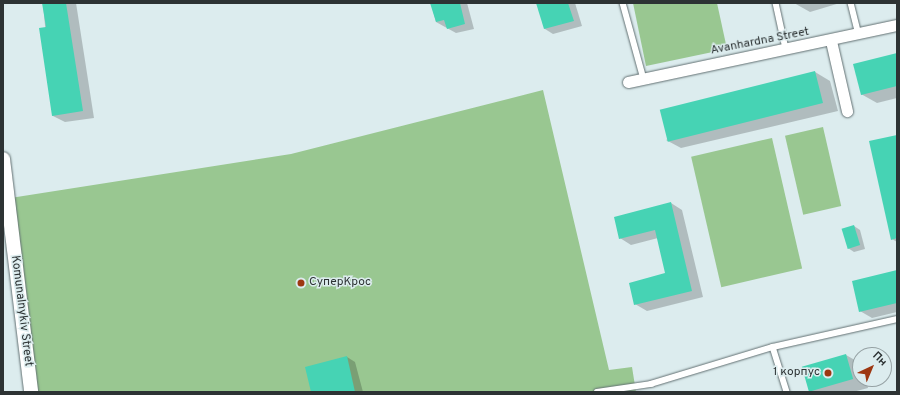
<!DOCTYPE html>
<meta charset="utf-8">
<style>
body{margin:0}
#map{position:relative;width:900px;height:395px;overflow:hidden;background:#dcecee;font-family:Overpass,sans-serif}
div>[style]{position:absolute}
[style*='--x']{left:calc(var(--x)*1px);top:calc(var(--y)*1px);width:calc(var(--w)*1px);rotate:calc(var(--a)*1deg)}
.green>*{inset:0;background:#99c791;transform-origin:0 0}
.shadow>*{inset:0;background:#0003}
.building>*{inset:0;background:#46d3b4;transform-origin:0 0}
.roads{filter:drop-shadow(0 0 1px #627072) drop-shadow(0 0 1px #627072)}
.service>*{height:5.5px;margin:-2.75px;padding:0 2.75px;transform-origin:2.75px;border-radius:2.75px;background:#fff}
.minor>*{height:11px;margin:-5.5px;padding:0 5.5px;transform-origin:5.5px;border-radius:5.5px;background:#fff}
.tertiary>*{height:14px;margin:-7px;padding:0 7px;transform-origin:7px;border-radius:7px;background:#fff}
.dots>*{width:11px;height:11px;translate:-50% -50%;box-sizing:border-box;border:2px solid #dcecee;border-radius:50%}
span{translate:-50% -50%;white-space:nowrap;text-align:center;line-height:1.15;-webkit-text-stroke:3px #dcecee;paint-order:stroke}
.street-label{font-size:12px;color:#2d3334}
.poi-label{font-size:12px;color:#2d3334}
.left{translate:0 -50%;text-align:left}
.right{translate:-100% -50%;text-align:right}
.frame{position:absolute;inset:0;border:4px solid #2d3334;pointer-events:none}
.north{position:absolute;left:852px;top:347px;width:40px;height:40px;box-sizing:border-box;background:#dcecee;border:1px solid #96a2a4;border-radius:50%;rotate:44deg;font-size:11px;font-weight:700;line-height:16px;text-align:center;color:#2d3334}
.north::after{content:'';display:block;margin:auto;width:14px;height:18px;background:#9d3711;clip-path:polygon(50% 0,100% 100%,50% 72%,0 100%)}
</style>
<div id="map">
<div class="green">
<i style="clip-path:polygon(633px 3px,717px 3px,727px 49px,646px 66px)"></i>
<i style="clip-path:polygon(543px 90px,609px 370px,632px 367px,636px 392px,27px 392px,4px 199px,291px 154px)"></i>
<i style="left:823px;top:127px;width:81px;height:39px;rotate:77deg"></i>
<i style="left:772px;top:138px;width:134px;height:83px;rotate:77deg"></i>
</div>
<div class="shadow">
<i style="clip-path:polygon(43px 3px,76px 3px,94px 118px,65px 122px,53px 116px)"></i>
<i style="clip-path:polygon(431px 3px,467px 3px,474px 29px,456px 33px,436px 22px)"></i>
<i style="clip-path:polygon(537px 3px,575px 3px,582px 26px,553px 34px,545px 29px)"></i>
<i style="clip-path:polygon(840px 3px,810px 12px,794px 3px)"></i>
<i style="clip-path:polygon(897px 54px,897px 98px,877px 103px,861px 94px)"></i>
<i style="clip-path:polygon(815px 72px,830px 81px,838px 111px,681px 148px,666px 140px)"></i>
<i style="clip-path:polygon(897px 136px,897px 242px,892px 239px)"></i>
<i style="clip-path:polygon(671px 203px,682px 210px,703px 297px,647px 311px,635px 304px,666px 274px,658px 238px,631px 245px,620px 238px)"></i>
<i style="clip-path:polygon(854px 226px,860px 230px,865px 249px,854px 252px,848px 248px)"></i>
<i style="clip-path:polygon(897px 271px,897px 312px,872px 318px,860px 311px)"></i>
<i style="clip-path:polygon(846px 355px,860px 363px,860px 379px,866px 379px,868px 388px,853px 392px,810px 391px)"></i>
<i style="clip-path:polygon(347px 357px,355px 362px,363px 392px,312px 392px)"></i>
</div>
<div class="building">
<i style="clip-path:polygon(42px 3px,66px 3px,83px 111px,52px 116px,39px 28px,46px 27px)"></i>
<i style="clip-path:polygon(430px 3px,460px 3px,465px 24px,447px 29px,444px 20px,436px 22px)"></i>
<i style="clip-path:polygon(536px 3px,568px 3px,574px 21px,544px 29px)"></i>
<i style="clip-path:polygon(897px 53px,897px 86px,861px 95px,853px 64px)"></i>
<i style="left:815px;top:71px;width:33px;height:160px;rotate:76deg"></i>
<i style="clip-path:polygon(897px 135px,897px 238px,891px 240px,869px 141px)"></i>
<i style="clip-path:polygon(671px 202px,692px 291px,634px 305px,629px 283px,665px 273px,655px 230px,619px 239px,614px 217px)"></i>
<i style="left:854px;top:225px;width:21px;height:13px;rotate:73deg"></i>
<i style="clip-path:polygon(897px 270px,897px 303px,859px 312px,852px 281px)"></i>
<i style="left:846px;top:354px;width:26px;height:46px;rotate:74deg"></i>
<i style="clip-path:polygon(347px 356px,355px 392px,311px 392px,305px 367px)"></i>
</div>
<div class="roads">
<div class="service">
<i style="--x:623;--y:3;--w:79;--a:74.6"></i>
<i style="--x:776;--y:3;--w:47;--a:77.7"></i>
<i style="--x:851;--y:3;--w:32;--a:76"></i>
<i style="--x:773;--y:347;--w:47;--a:72.7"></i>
<i style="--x:597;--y:392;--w:55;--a:-8.4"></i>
<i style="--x:651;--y:384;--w:127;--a:-16.9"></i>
<i style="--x:773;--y:347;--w:127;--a:-12.7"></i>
</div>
<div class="minor">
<i style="--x:831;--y:41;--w:72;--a:77.1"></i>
<i style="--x:628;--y:82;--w:275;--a:-12"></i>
</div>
<div class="tertiary">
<i style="--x:3;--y:159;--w:235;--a:83.1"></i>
</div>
</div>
<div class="dots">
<i style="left:301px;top:283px;background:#9d3711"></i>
<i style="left:828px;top:373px;background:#9d3711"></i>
</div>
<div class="street-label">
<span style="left:760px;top:42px;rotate:-11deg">Avanhardna Street</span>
<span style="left:21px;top:311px;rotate:83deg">Komunalnykiv Street</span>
</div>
<div class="poi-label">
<span class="left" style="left:309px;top:283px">СуперКрос</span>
<span class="right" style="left:820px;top:373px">1 корпус</span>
</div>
<div class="frame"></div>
<div class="north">Пн</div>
</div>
